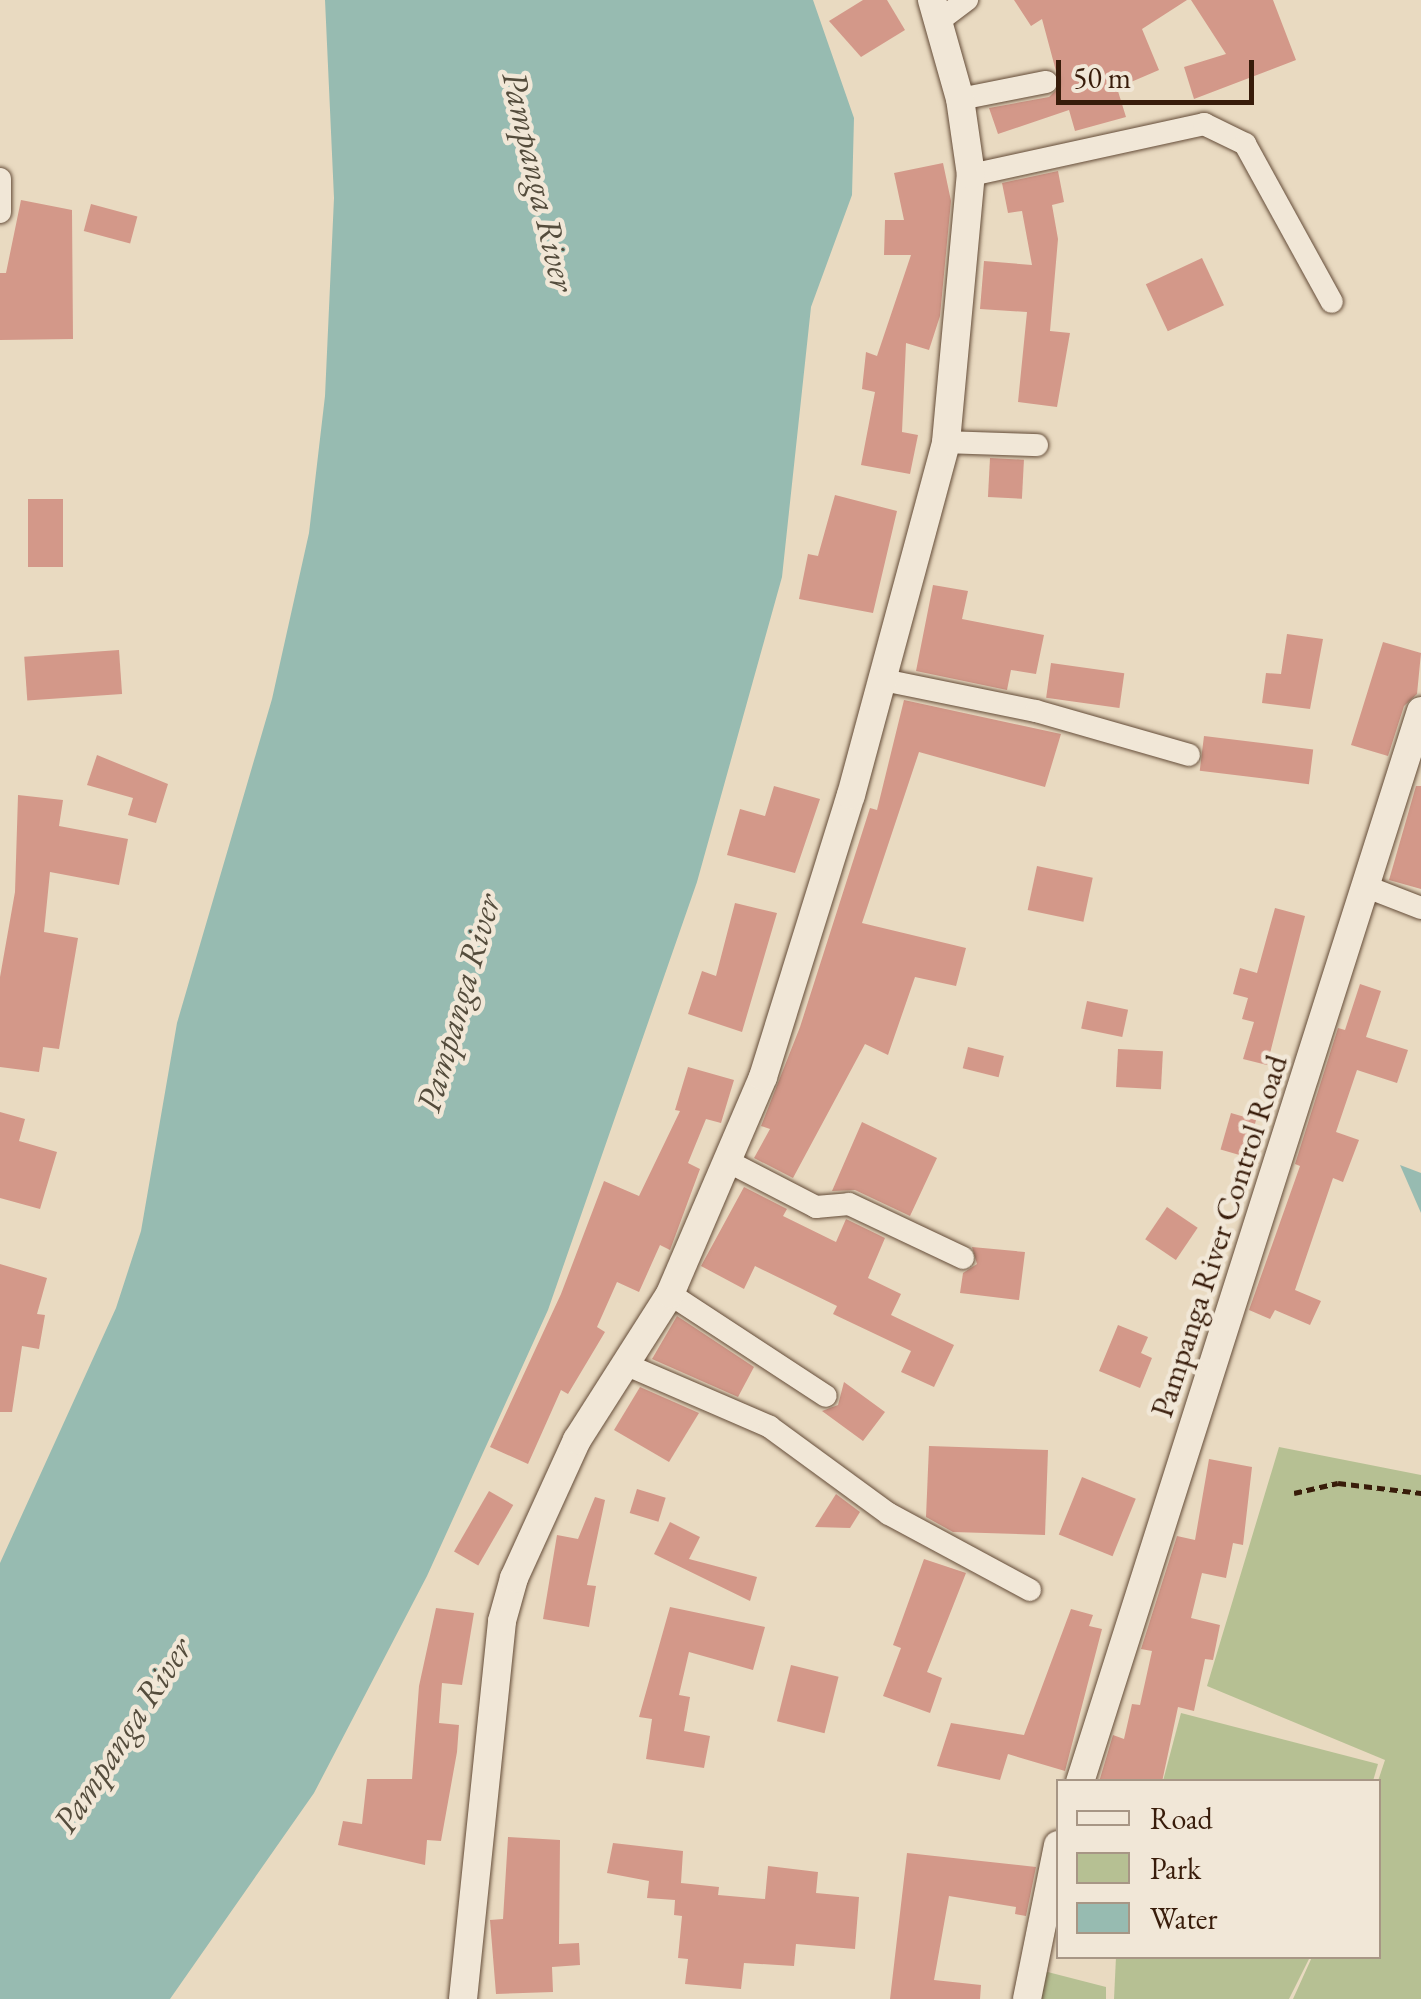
<!DOCTYPE html>
<style>
body{margin:0}
#map{position:relative;width:1421px;height:1999px;overflow:hidden;background:#e9dac1;font-family:"EB Garamond",serif}
div>[style]{position:absolute}
[style*='--x']{left:calc(var(--x)*1px);top:calc(var(--y)*1px);width:calc(var(--w)*1px);rotate:calc(var(--a)*1deg)}
.green>*{inset:0;background:#b6c093}
.water>*{inset:0;background:#97bbb1}
.building>*{inset:0;background:#d39889;transform-origin:0 0}
.path>*{height:5px;margin-top:-2.5px;transform-origin:0;background:repeating-linear-gradient(90deg,#381c0a 0 8px,transparent 0 13px)}
.roads{filter:drop-shadow(0 0 2px #644c38) drop-shadow(0 0 2px #644c38)}
.minor>*{height:22px;margin:-11px;padding:0 11px;transform-origin:11px;border-radius:11px;background:#f1e7d7}
.tertiary>*{height:28px;margin:-14px;padding:0 14px;transform-origin:14px;border-radius:14px;background:#f1e7d7}
span{translate:-50% -50%;white-space:nowrap;text-align:center;line-height:1.15;-webkit-text-stroke:9px #f1e7d7;paint-order:stroke}
.street-label{font-size:32px;color:#381c0a}
.water-label{font-size:35px;color:#544c3c;font-style:italic}
.legend{position:absolute;left:1056px;top:1779px;width:325px;height:180px;box-sizing:border-box;background:#f1e7d7;border:2px solid #a79685;margin:0;padding:12px 18px;list-style:none;font-size:30px;color:#381c0a}
.legend li{display:flex;align-items:center;gap:20px;height:50px}
.legend b{width:50px;border:2px solid #a79685}
.scale{position:absolute;left:1056px;top:60px;width:198px;height:45px;box-sizing:border-box;border:5px solid #381c0a;border-top:0;padding-left:12px;font-size:30px;line-height:35px;white-space:nowrap;color:#381c0a;-webkit-text-stroke:8px #f1e7d7;paint-order:stroke}
</style>
<div id="map">
<div class="green">
<i style="clip-path:polygon(1279px 1447px,1421px 1475px,1421px 1999px,1293px 1999px,1312px 1957px,1378px 1956px,1378px 1781px,1385px 1760px,1207px 1686px)"></i>
<i style="clip-path:polygon(1181px 1713px,1378px 1764px,1373px 1781px,1163px 1781px)"></i>
<i style="clip-path:polygon(1116px 1957px,1117px 1956px,1310px 1957px,1289px 1999px,1114px 1999px)"></i>
<i style="clip-path:polygon(1036px 1969px,1106px 1987px,1106px 1999px,1031px 1999px)"></i>
</div>
<div class="water">
<i style="clip-path:polygon(325px 0,813px 0,854px 118px,852px 195px,811px 307px,782px 577px,697px 882px,548px 1310px,427px 1576px,314px 1793px,170px 1999px,0 1999px,0 1563px,116px 1308px,141px 1231px,177px 1023px,272px 699px,309px 533px,325px 396px,334px 198px)"></i>
<i style="clip-path:polygon(1400px 1165px,1421px 1173px,1421px 1213px)"></i>
</div>
<div class="building">
<i style="clip-path:polygon(863px 0,887px 0,905px 30px,861px 57px,829px 21px)"></i>
<i style="clip-path:polygon(1014px 0,1187px 0,1142px 29px,1159px 70px,1117px 88px,1126px 117px,1075px 131px,1069px 110px,998px 134px,989px 108px,1049px 97px,1060px 86px,1042px 19px,1031px 26px)"></i>
<i style="clip-path:polygon(1191px 0,1273px 0,1296px 60px,1194px 99px,1184px 67px,1226px 54px)"></i>
<i style="clip-path:polygon(943px 163px,951px 201px,940px 316px,929px 350px,906px 343px,902px 432px,918px 435px,910px 474px,861px 465px,875px 392px,862px 389px,866px 352px,877px 356px,911px 255px,884px 255px,885px 220px,904px 220px,894px 173px)"></i>
<i style="clip-path:polygon(1058px 171px,1064px 202px,1052px 205px,1058px 239px,1050px 331px,1070px 333px,1057px 407px,1018px 402px,1027px 312px,980px 309px,984px 261px,1032px 265px,1022px 211px,1008px 213px,1002px 183px)"></i>
<i style="clip-path:polygon(21px 200px,72px 210px,73px 339px,0 340px,0 273px,6px 273px)"></i>
<i style="left:91px;top:204px;width:48px;height:28px;rotate:15deg"></i>
<i style="left:1202px;top:258px;width:52px;height:62px;rotate:65deg"></i>
<i style="left:990px;top:458px;width:34px;height:39px;rotate:3deg"></i>
<i style="clip-path:polygon(835px 495px,897px 511px,873px 613px,799px 599px,808px 554px,818px 556px)"></i>
<i style="left:28px;top:499px;width:35px;height:68px"></i>
<i style="clip-path:polygon(933px 585px,968px 591px,962px 619px,1044px 635px,1036px 674px,1011px 670px,1007px 690px,916px 671px)"></i>
<i style="clip-path:polygon(1287px 634px,1323px 639px,1310px 709px,1262px 703px,1266px 673px,1281px 674px)"></i>
<i style="clip-path:polygon(1383px 642px,1421px 653px,1417px 694px,1404px 706px,1388px 756px,1351px 745px)"></i>
<i style="left:119px;top:650px;width:44px;height:95px;rotate:86deg"></i>
<i style="left:1051px;top:663px;width:74px;height:35px;rotate:8deg"></i>
<i style="clip-path:polygon(904px 700px,1061px 734px,1045px 787px,919px 752px,862px 923px,966px 948px,956px 986px,915px 977px,888px 1055px,865px 1044px,793px 1178px,754px 1158px,770px 1129px,761px 1126px,800px 1027px,870px 808px,877px 810px)"></i>
<i style="left:1204px;top:736px;width:110px;height:35px;rotate:7deg"></i>
<i style="clip-path:polygon(97px 755px,168px 784px,156px 823px,128px 815px,133px 798px,87px 785px)"></i>
<i style="clip-path:polygon(774px 786px,820px 799px,795px 873px,727px 855px,740px 809px,765px 816px)"></i>
<i style="clip-path:polygon(1416px 786px,1421px 786px,1421px 889px,1389px 880px)"></i>
<i style="clip-path:polygon(18px 795px,63px 800px,59px 826px,128px 839px,119px 885px,50px 872px,44px 932px,78px 938px,59px 1049px,43px 1047px,39px 1072px,0 1067px,0 977px,15px 892px)"></i>
<i style="left:1037px;top:866px;width:57px;height:45px;rotate:12deg"></i>
<i style="clip-path:polygon(735px 903px,777px 913px,742px 1032px,688px 1014px,702px 971px,716px 976px)"></i>
<i style="clip-path:polygon(1275px 908px,1305px 916px,1267px 1065px,1243px 1059px,1254px 1022px,1242px 1019px,1248px 998px,1233px 994px,1240px 968px,1257px 973px)"></i>
<i style="clip-path:polygon(1360px 984px,1381px 991px,1366px 1037px,1408px 1050px,1397px 1083px,1357px 1070px,1336px 1132px,1359px 1140px,1343px 1182px,1333px 1178px,1295px 1290px,1321px 1301px,1310px 1325px,1275px 1310px,1270px 1319px,1249px 1310px,1300px 1166px,1295px 1164px,1338px 1028px,1345px 1030px)"></i>
<i style="left:1087px;top:1001px;width:42px;height:28px;rotate:12deg"></i>
<i style="left:968px;top:1047px;width:37px;height:22px;rotate:14deg"></i>
<i style="left:1118px;top:1049px;width:45px;height:38px;rotate:3deg"></i>
<i style="clip-path:polygon(688px 1067px,734px 1080px,721px 1123px,706px 1119px,688px 1163px,700px 1169px,670px 1250px,660px 1245px,639px 1292px,617px 1282px,597px 1327px,605px 1332px,568px 1394px,561px 1390px,528px 1464px,490px 1447px,561px 1294px,604px 1181px,639px 1196px,680px 1111px,675px 1110px)"></i>
<i style="clip-path:polygon(0 1112px,25px 1119px,19px 1141px,57px 1152px,40px 1209px,0 1198px)"></i>
<i style="left:1231px;top:1113px;width:26px;height:38px;rotate:16deg"></i>
<i style="clip-path:polygon(862px 1122px,937px 1158px,910px 1216px,855px 1190px,832px 1191px)"></i>
<i style="clip-path:polygon(744px 1187px,787px 1209px,783px 1216px,836px 1242px,846px 1219px,885px 1238px,868px 1278px,901px 1294px,891px 1315px,954px 1345px,934px 1387px,901px 1372px,911px 1351px,833px 1314px,837px 1306px,755px 1266px,744px 1289px,701px 1266px)"></i>
<i style="left:1167px;top:1207px;width:37px;height:39px;rotate:34deg"></i>
<i style="clip-path:polygon(972px 1247px,1025px 1252px,1019px 1300px,960px 1293px,963px 1273px,977px 1264px)"></i>
<i style="clip-path:polygon(0 1264px,47px 1278px,37px 1314px,45px 1315px,39px 1349px,22px 1346px,12px 1412px,0 1412px)"></i>
<i style="clip-path:polygon(677px 1316px,754px 1367px,738px 1397px,652px 1359px)"></i>
<i style="clip-path:polygon(1118px 1325px,1148px 1337px,1141px 1353px,1152px 1358px,1140px 1388px,1099px 1371px)"></i>
<i style="clip-path:polygon(844px 1382px,885px 1412px,863px 1441px,822px 1411px,838px 1405px)"></i>
<i style="clip-path:polygon(640px 1387px,699px 1413px,669px 1462px,614px 1430px)"></i>
<i style="clip-path:polygon(929px 1446px,1048px 1450px,1045px 1535px,953px 1532px,926px 1517px)"></i>
<i style="clip-path:polygon(1209px 1459px,1252px 1467px,1243px 1545px,1233px 1543px,1226px 1578px,1202px 1573px,1191px 1618px,1220px 1625px,1213px 1660px,1205px 1659px,1194px 1711px,1178px 1707px,1162px 1782px,1099px 1782px,1113px 1735px,1124px 1739px,1132px 1704px,1140px 1705px,1152px 1651px,1141px 1649px,1177px 1536px,1195px 1540px)"></i>
<i style="left:1082px;top:1477px;width:58px;height:62px;rotate:22deg"></i>
<i style="left:637px;top:1489px;width:30px;height:25px;rotate:17deg"></i>
<i style="left:489px;top:1491px;width:28px;height:70px;rotate:30deg"></i>
<i style="clip-path:polygon(836px 1494px,860px 1512px,850px 1528px,815px 1527px)"></i>
<i style="clip-path:polygon(595px 1497px,605px 1500px,587px 1585px,596px 1586px,589px 1627px,543px 1619px,557px 1535px,578px 1539px)"></i>
<i style="clip-path:polygon(670px 1522px,700px 1537px,689px 1559px,757px 1577px,750px 1601px,654px 1554px)"></i>
<i style="clip-path:polygon(924px 1559px,966px 1573px,927px 1672px,942px 1678px,930px 1713px,883px 1696px,901px 1648px,893px 1645px)"></i>
<i style="clip-path:polygon(670px 1607px,765px 1627px,753px 1670px,689px 1652px,679px 1695px,690px 1697px,684px 1731px,710px 1736px,704px 1768px,646px 1759px,652px 1719px,639px 1717px)"></i>
<i style="clip-path:polygon(436px 1608px,474px 1613px,462px 1685px,442px 1683px,439px 1723px,459px 1725px,457px 1752px,441px 1841px,427px 1840px,425px 1865px,338px 1845px,343px 1821px,362px 1824px,367px 1779px,412px 1779px,419px 1686px)"></i>
<i style="clip-path:polygon(1071px 1609px,1093px 1615px,1089px 1626px,1102px 1629px,1065px 1771px,1008px 1754px,1000px 1780px,937px 1766px,951px 1723px,1024px 1735px)"></i>
<i style="left:791px;top:1665px;width:49px;height:58px;rotate:14deg"></i>
<i style="clip-path:polygon(508px 1837px,560px 1840px,559px 1944px,579px 1943px,580px 1965px,552px 1967px,553px 1992px,496px 1994px,490px 1920px,503px 1919px)"></i>
<i style="clip-path:polygon(613px 1843px,683px 1851px,681px 1883px,719px 1887px,718px 1895px,765px 1899px,768px 1866px,818px 1872px,816px 1893px,859px 1897px,855px 1949px,796px 1944px,794px 1966px,744px 1963px,741px 1989px,685px 1984px,688px 1959px,678px 1958px,682px 1916px,674px 1915px,675px 1900px,647px 1898px,649px 1881px,607px 1873px)"></i>
<i style="clip-path:polygon(907px 1853px,1036px 1867px,1026px 1916px,1015px 1914px,1016px 1907px,949px 1896px,934px 1980px,981px 1985px,980px 1999px,890px 1999px)"></i>
</div>
<div class="path">
<i style="--x:1294;--y:1493;--w:45;--a:-12.8"></i>
<i style="--x:1338;--y:1483;--w:84;--a:6.9"></i>
</div>
<div class="roads">
<div class="minor">
<i style="--x:940;--y:20;--w:34;--a:-37"></i>
<i style="--x:960;--y:99;--w:88;--a:-11.2"></i>
<i style="--x:971;--y:175;--w:239;--a:-12.3"></i>
<i style="--x:1204;--y:124;--w:46;--a:26"></i>
<i style="--x:1245;--y:144;--w:180;--a:61.2"></i>
<i style="--x:0;--y:179;--w:33;--a:90"></i>
<i style="--x:946;--y:442;--w:91;--a:1.9"></i>
<i style="--x:883;--y:680;--w:156;--a:11.5"></i>
<i style="--x:1036;--y:711;--w:159;--a:16"></i>
<i style="--x:1367;--y:887;--w:58;--a:21.3"></i>
<i style="--x:729;--y:1162;--w:98;--a:27.3"></i>
<i style="--x:816;--y:1207;--w:33;--a:-5"></i>
<i style="--x:849;--y:1204;--w:126;--a:25.3"></i>
<i style="--x:670;--y:1294;--w:186;--a:33.2"></i>
<i style="--x:627;--y:1365;--w:156;--a:23.4"></i>
<i style="--x:770;--y:1427;--w:147;--a:36.2"></i>
<i style="--x:889;--y:1514;--w:160;--a:28.3"></i>
</div>
<div class="tertiary">
<i style="--x:1080;--y:1782;--w:1124;--a:-72.34"></i>
<i style="--x:463;--y:1999;--w:380;--a:-84.1"></i>
<i style="--x:502;--y:1621;--w:45;--a:-74.4"></i>
<i style="--x:514;--y:1578;--w:152;--a:-65.5"></i>
<i style="--x:577;--y:1440;--w:173;--a:-57.5"></i>
<i style="--x:670;--y:1294;--w:236;--a:-66.8"></i>
<i style="--x:763;--y:1077;--w:295;--a:-72.7"></i>
<i style="--x:851;--y:795;--w:366;--a:-74.9"></i>
<i style="--x:946;--y:442;--w:268;--a:-84.7"></i>
<i style="--x:971;--y:175;--w:77;--a:-98.2"></i>
<i style="--x:960;--y:99;--w:103;--a:-105.8"></i>
<i style="--x:1027;--y:1999;--w:157;--a:-78.6"></i>
</div>
</div>
<div class="street-label">
<span style="left:1219px;top:1236px;rotate:-72deg">Pampanga River Control Road</span>
</div>
<div class="water-label">
<span style="left:539px;top:181px;rotate:77deg">Pampanga River</span>
<span style="left:458px;top:1003px;rotate:-74deg">Pampanga River</span>
<span style="left:122px;top:1735px;rotate:-57deg">Pampanga River</span>
</div>
<ul class="legend">
<li><b style="height:12px;background:#f1e7d7"></b>Road</li>
<li><b style="height:28px;background:#b6c093"></b>Park</li>
<li><b style="height:28px;background:#97bbb1"></b>Water</li>
</ul>
<div class="scale">50 m</div>
</div>
